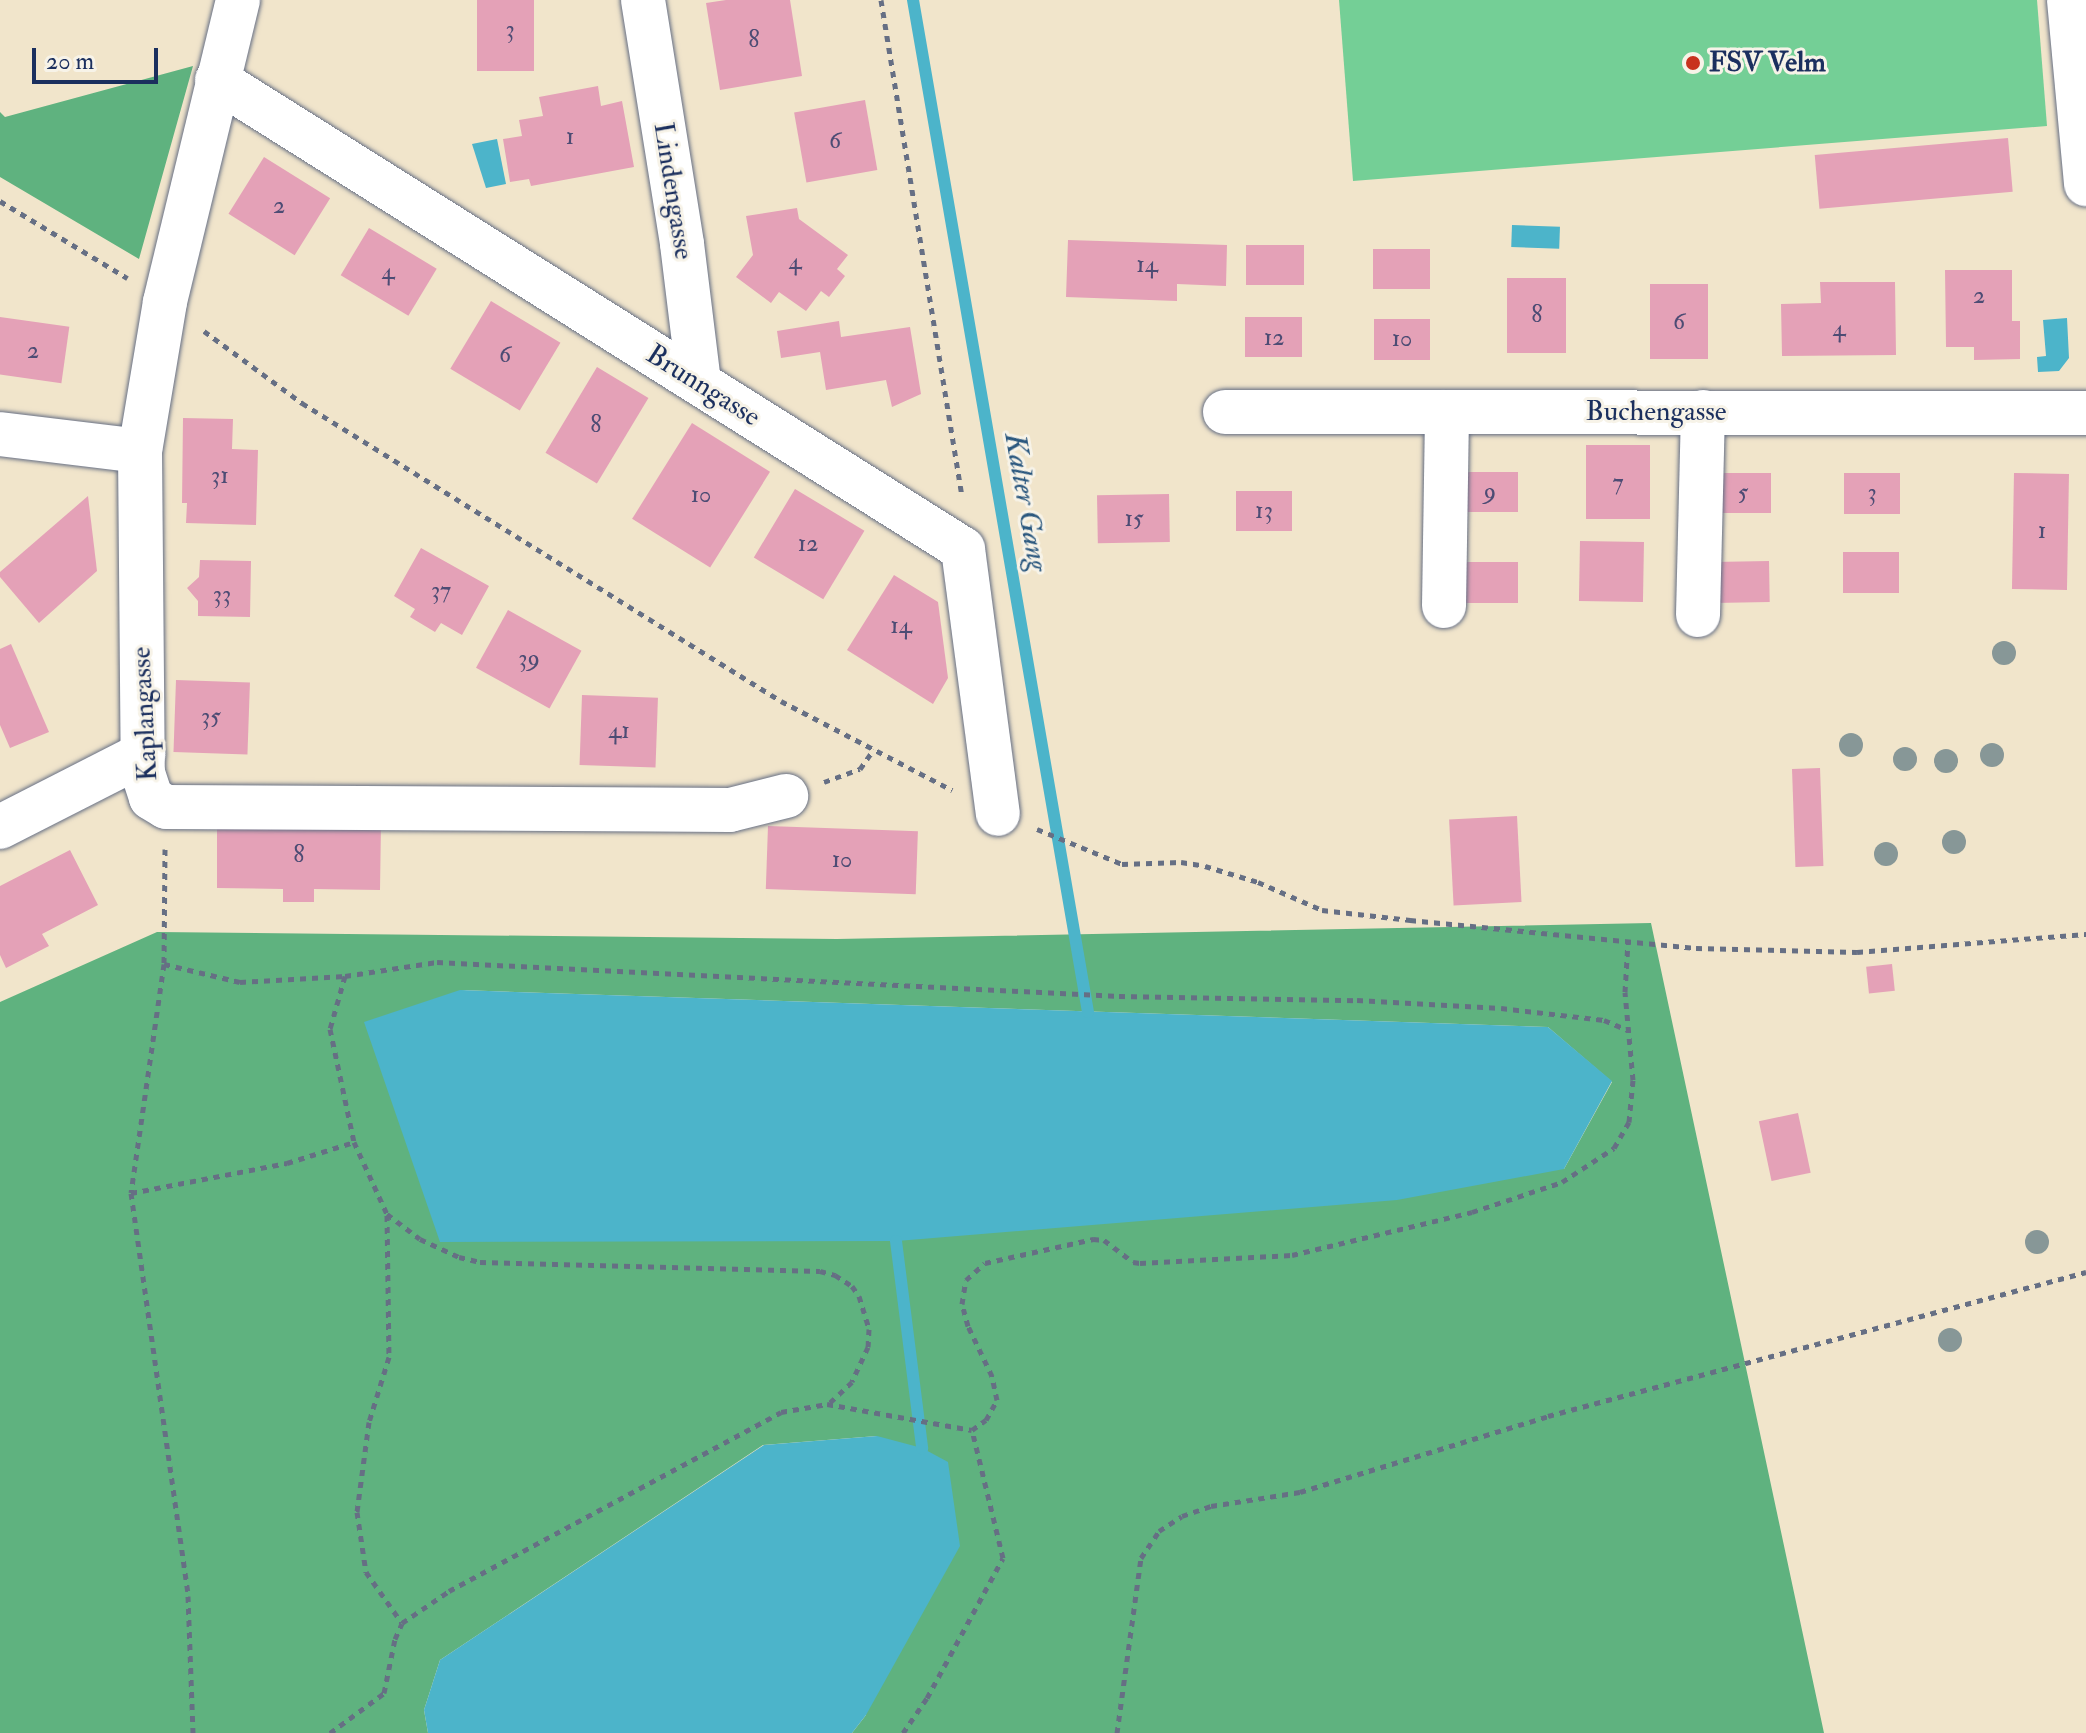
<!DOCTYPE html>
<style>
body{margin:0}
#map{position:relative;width:2086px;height:1733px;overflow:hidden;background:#f1e5cb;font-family:"IM FELL Double Pica",serif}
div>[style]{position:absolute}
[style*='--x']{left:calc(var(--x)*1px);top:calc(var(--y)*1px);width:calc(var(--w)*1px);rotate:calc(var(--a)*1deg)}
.green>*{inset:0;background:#74cf96}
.forest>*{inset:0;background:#5fb27f}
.water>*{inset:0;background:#4cb4ca;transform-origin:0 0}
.stream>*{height:12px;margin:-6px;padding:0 6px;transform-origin:6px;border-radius:6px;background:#4cb4ca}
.building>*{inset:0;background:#e4a1b7;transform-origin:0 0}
.path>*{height:5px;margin-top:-2.5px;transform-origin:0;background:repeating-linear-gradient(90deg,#666f84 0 6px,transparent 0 12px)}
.roads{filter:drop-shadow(0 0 2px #666f84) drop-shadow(0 0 2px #666f84)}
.minor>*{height:44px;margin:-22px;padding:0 22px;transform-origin:22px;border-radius:22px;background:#fff}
.trees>*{width:24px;height:24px;margin:-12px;border-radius:50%;background:#879797}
.dots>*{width:22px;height:22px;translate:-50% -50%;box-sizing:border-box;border:4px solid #f7f3e8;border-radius:50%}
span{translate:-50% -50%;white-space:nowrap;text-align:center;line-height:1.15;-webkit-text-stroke:6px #f7f3e8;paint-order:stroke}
.number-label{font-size:24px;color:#4d4c74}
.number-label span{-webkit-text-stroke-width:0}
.poi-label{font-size:28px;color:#1b2f5e;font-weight:700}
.left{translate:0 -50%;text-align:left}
.street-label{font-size:28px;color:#1b2f5e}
.water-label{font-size:30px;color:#2a577e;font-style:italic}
.scale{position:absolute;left:32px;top:48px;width:126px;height:36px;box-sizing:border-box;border:4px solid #1b2f5e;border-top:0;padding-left:10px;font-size:24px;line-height:28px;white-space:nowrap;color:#1b2f5e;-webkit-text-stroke:6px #f7f3e8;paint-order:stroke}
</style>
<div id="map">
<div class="green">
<i style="clip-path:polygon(1339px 0,2037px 0,2047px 126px,1353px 181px)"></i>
</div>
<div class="forest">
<i style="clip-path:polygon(193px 66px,139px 259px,0 177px,0 112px,5px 117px)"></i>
<i style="clip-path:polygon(evenodd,1651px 923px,1824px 1733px,852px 1733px,866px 1715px,877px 1436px,763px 1445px,440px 1660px,424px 1710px,428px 1733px,0 1733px,0 1002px,157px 932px,837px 939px,1651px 923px,460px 990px,1548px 1027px,1612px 1082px,1564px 1169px,460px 990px)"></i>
</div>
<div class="water">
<i style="clip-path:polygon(497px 139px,506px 184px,486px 188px,472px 144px)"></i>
<i style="left:1512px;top:225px;width:48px;height:22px;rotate:2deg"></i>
<i style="clip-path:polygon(2067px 318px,2069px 358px,2059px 371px,2038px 372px,2037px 357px,2046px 356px,2043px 320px)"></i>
<i style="clip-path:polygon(460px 990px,1548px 1027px,1612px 1081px,1564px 1169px,1397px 1200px,897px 1241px,440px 1242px,364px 1022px)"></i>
<i style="clip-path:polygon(877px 1436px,922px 1448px,948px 1462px,960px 1546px,866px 1715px,852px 1733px,428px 1733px,424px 1710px,440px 1660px,764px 1445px)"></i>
</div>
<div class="stream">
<i style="--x:913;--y:0;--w:1027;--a:80.19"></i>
<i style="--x:896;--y:1241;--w:209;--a:82.8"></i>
</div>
<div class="building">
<i style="left:477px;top:0;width:57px;height:71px"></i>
<i style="clip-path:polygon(726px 0,790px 0,802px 76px,720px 90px,706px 3px)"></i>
<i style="clip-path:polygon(598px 86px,601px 106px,622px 101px,634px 167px,531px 186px,529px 179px,510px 182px,503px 139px,522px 136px,519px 120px,543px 116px,539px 97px)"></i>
<i style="left:865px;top:100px;width:71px;height:72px;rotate:80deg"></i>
<i style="left:2008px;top:138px;width:54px;height:194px;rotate:85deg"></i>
<i style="left:264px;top:157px;width:78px;height:67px;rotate:32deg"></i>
<i style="clip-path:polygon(797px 208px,799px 219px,848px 255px,837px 269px,845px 276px,829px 297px,821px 291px,806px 311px,779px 292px,771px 303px,736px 277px,753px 255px,746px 216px)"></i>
<i style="left:369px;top:228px;width:79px;height:55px;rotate:31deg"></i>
<i style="clip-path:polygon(1068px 240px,1227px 245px,1226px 286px,1177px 284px,1177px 301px,1066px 297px)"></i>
<i style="left:1246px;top:245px;width:58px;height:40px"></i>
<i style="left:1373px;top:249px;width:57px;height:40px"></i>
<i style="clip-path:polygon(1945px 270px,2012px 270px,2012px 321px,2020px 321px,2020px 359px,1974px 360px,1974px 347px,1946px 347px)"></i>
<i style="left:1507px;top:278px;width:59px;height:75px"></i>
<i style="clip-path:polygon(1820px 282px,1895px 282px,1896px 355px,1782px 356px,1781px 304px,1821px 303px)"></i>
<i style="left:1708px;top:284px;width:75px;height:58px;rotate:90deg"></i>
<i style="left:491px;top:301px;width:81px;height:79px;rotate:31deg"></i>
<i style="left:0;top:317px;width:70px;height:57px;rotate:8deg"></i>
<i style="left:1302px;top:317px;width:40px;height:57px;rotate:90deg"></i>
<i style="left:1374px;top:319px;width:56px;height:41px"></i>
<i style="clip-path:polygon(839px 321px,841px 337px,910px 327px,921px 394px,892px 407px,886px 380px,826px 390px,820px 352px,781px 358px,777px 331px)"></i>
<i style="left:597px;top:367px;width:60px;height:100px;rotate:31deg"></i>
<i style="clip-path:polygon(183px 418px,233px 419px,232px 449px,258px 450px,256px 525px,186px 523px,187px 503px,182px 503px)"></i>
<i style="left:692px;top:423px;width:92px;height:113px;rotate:32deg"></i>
<i style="left:1650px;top:445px;width:74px;height:64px;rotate:90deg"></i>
<i style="left:1518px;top:472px;width:40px;height:57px;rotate:90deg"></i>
<i style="left:1715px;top:473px;width:56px;height:40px"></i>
<i style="left:1844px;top:473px;width:56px;height:41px"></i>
<i style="left:2014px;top:473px;width:55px;height:116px;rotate:1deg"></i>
<i style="left:795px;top:489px;width:81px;height:80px;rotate:31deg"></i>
<i style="left:1292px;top:491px;width:40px;height:56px;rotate:90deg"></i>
<i style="left:1169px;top:494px;width:48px;height:72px;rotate:89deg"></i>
<i style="clip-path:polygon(88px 496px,97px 571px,39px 623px,0 577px,0 572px)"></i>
<i style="left:1580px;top:541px;width:64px;height:60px;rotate:1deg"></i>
<i style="clip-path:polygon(421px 548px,489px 586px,462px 635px,441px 623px,435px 632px,410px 617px,415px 609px,394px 596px)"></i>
<i style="left:1843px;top:552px;width:56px;height:41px"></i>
<i style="clip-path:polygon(200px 560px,251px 561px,250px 617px,198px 616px,198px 601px,187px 588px,199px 577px)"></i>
<i style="left:1769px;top:561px;width:41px;height:56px;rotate:89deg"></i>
<i style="left:1461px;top:562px;width:57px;height:41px"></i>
<i style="clip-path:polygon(894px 575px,938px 602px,948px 678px,933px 704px,847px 650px)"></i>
<i style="left:508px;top:610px;width:84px;height:66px;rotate:29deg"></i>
<i style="clip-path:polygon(11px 644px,49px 732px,10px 748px,0 725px,0 649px)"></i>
<i style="left:176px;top:680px;width:74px;height:72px;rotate:2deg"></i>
<i style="left:582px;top:695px;width:76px;height:70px;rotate:2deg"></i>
<i style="left:1820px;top:768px;width:98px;height:28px;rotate:88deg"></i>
<i style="left:1517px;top:816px;width:86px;height:68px;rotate:87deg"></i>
<i style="clip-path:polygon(217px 820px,381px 822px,380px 890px,314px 889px,314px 902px,283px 902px,283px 889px,217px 888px)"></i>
<i style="left:768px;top:826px;width:150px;height:63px;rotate:2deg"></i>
<i style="clip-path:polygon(70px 850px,98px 905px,42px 934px,49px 946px,6px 968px,0 955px,0 886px)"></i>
<i style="left:1892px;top:964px;width:27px;height:26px;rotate:84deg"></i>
<i style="left:1798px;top:1113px;width:61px;height:40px;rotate:78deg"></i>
</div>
<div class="path">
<i style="--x:881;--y:0;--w:503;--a:80.73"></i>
<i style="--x:0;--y:201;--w:149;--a:31.2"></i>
<i style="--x:204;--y:331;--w:122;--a:36.3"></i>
<i style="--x:302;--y:403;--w:564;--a:31.89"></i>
<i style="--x:781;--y:701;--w:193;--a:27.5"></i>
<i style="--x:824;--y:782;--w:38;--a:-20"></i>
<i style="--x:860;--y:769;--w:24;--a:-55"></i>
<i style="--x:1037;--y:829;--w:92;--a:22.4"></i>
<i style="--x:1122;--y:864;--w:59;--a:-1.9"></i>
<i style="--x:1181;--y:862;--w:24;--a:9"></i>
<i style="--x:1205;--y:866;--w:55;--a:16.8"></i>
<i style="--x:1258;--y:882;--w:70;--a:23.6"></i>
<i style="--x:1322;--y:910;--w:89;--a:6.5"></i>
<i style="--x:1410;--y:920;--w:287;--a:5.6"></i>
<i style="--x:1696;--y:948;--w:161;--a:1.4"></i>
<i style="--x:1857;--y:952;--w:230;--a:-4.5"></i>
<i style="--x:165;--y:849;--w:115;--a:90.5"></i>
<i style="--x:164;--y:964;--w:231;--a:98.2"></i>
<i style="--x:131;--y:1193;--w:407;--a:81.9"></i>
<i style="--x:188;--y:1596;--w:137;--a:87.9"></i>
<i style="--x:164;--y:964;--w:78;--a:13.3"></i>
<i style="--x:240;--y:982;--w:105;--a:-3.3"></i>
<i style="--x:345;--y:976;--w:93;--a:-8.7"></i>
<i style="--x:437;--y:962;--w:683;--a:2.85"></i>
<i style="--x:1119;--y:996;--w:238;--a:1"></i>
<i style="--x:1357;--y:1000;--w:144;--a:3.2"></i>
<i style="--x:1501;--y:1008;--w:104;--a:6.6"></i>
<i style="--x:1604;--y:1020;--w:26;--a:23"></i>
<i style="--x:345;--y:976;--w:55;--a:105.8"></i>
<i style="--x:330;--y:1029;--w:116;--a:78"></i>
<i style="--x:131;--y:1193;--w:159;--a:-10.9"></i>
<i style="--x:287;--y:1163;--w:70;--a:-17.4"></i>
<i style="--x:354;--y:1142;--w:79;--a:65.4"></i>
<i style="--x:387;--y:1214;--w:41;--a:37.1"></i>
<i style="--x:420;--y:1239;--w:43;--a:24.8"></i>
<i style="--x:459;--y:1257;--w:22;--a:13"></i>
<i style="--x:480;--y:1262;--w:340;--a:1.5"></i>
<i style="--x:820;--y:1271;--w:16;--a:15"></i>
<i style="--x:835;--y:1275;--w:20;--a:33"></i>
<i style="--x:852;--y:1286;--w:12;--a:55"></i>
<i style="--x:859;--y:1296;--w:34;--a:73"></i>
<i style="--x:869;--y:1329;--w:18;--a:93"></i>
<i style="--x:868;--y:1347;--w:38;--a:115"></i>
<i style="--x:852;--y:1382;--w:33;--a:137"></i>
<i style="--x:387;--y:1215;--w:142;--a:89.2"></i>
<i style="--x:389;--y:1357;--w:68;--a:107.1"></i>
<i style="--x:369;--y:1422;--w:91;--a:97.6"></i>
<i style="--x:357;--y:1512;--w:61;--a:81.5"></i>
<i style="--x:366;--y:1572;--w:62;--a:54.8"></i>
<i style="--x:330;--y:1733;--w:67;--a:-36.5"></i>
<i style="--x:384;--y:1693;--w:55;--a:-78.5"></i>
<i style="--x:395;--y:1639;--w:17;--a:-66"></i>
<i style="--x:402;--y:1623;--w:57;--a:-34.2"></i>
<i style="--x:449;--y:1591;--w:377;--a:-28.3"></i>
<i style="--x:781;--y:1412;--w:47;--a:-9.9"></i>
<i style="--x:827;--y:1404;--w:147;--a:10.2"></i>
<i style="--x:972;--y:1430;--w:17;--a:-36"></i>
<i style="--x:986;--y:1420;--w:23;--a:-61"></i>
<i style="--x:997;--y:1400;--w:25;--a:-102"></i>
<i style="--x:992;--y:1376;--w:55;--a:-115.6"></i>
<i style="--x:968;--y:1326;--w:23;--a:-105"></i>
<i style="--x:962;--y:1304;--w:24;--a:-81"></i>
<i style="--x:966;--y:1280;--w:25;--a:-42"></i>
<i style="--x:985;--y:1263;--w:111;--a:-12.5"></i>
<i style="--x:1093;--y:1239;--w:11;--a:5"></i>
<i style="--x:1104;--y:1240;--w:36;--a:37"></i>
<i style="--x:1133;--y:1262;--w:7;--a:8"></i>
<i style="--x:1140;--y:1263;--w:152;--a:-3"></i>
<i style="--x:1292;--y:1255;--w:185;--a:-13.4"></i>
<i style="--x:1472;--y:1212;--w:95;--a:-18.4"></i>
<i style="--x:1562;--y:1182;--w:62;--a:-33.2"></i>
<i style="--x:1614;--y:1148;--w:30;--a:-60"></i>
<i style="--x:1629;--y:1122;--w:42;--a:-84.6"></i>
<i style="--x:1633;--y:1080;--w:88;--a:-95.2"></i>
<i style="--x:1625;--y:992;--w:51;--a:-86.6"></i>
<i style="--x:903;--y:1733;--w:42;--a:-55.6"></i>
<i style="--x:927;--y:1698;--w:159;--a:-61.5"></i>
<i style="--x:1003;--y:1558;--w:132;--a:-103.6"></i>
<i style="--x:1117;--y:1733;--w:177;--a:-82.2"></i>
<i style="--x:1141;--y:1558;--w:32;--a:-56"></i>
<i style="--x:1159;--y:1531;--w:27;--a:-33"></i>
<i style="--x:1182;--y:1516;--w:31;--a:-19"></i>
<i style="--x:1211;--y:1506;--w:90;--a:-8.9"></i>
<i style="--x:1300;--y:1492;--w:259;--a:-17"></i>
<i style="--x:1548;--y:1416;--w:557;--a:-14.98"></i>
</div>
<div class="roads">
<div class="minor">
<i style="--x:238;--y:0;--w:311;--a:103.6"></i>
<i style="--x:165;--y:302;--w:151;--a:99.5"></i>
<i style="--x:140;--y:451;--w:322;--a:89.5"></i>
<i style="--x:143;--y:773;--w:26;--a:72"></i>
<i style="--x:151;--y:798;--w:17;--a:31"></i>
<i style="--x:166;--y:807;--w:564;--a:0.3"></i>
<i style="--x:730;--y:810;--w:58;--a:-14"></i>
<i style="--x:643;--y:0;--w:247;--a:80.9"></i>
<i style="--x:682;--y:244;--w:140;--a:83"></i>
<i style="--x:2069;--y:0;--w:185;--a:84.7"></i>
<i style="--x:217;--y:80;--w:881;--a:32.16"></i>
<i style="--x:963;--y:549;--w:267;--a:82.5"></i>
<i style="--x:1225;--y:412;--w:861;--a:0.07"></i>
<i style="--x:0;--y:434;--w:141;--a:6.9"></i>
<i style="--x:1444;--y:606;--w:194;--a:-89.1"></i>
<i style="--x:1698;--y:615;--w:203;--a:-88.6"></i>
<i style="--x:0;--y:827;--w:161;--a:-27"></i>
</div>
</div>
<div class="trees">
<i style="left:2004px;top:653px"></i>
<i style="left:1851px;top:745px"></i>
<i style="left:1992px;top:755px"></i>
<i style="left:1905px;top:759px"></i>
<i style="left:1946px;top:761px"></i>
<i style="left:1954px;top:842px"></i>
<i style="left:1886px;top:854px"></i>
<i style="left:2037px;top:1242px"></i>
<i style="left:1950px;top:1340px"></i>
</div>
<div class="dots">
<i style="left:1693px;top:63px;background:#c8321e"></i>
</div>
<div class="number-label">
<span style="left:510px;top:30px">3</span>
<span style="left:754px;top:40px">8</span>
<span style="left:570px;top:137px">1</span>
<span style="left:835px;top:141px">6</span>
<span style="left:279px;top:206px">2</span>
<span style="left:795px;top:262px">4</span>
<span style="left:1147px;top:265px">14</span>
<span style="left:388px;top:272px">4</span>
<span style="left:1979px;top:296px">2</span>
<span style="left:1537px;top:315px">8</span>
<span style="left:1679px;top:322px">6</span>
<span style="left:1839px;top:329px">4</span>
<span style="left:1274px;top:338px">12</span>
<span style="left:1402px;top:339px">10</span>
<span style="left:33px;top:351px">2</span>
<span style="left:505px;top:355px">6</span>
<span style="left:596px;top:425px">8</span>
<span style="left:220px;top:476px">31</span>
<span style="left:1618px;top:483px">7</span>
<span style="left:1490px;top:492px">9</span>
<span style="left:1743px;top:493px">5</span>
<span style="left:1872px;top:493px">3</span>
<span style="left:701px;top:495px">10</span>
<span style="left:1264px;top:511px">13</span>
<span style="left:1134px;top:519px">15</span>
<span style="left:2042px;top:531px">1</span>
<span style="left:808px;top:544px">12</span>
<span style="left:441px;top:591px">37</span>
<span style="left:222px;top:595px">33</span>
<span style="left:901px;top:626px">14</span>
<span style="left:529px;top:659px">39</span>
<span style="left:211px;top:717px">35</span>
<span style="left:619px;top:731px">41</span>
<span style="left:299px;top:855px">8</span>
<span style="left:842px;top:860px">10</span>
</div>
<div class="poi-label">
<span class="left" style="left:1709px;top:63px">FSV Velm</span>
</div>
<div class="street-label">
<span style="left:673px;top:191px;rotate:81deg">Lindengasse</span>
<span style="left:703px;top:386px;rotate:32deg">Brunngasse</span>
<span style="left:1656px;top:412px">Buchengasse</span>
<span style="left:145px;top:714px;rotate:-93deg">Kaplangasse</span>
</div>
<div class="water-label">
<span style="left:1026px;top:502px;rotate:80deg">Kalter Gang</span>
</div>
<div class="scale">20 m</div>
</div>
